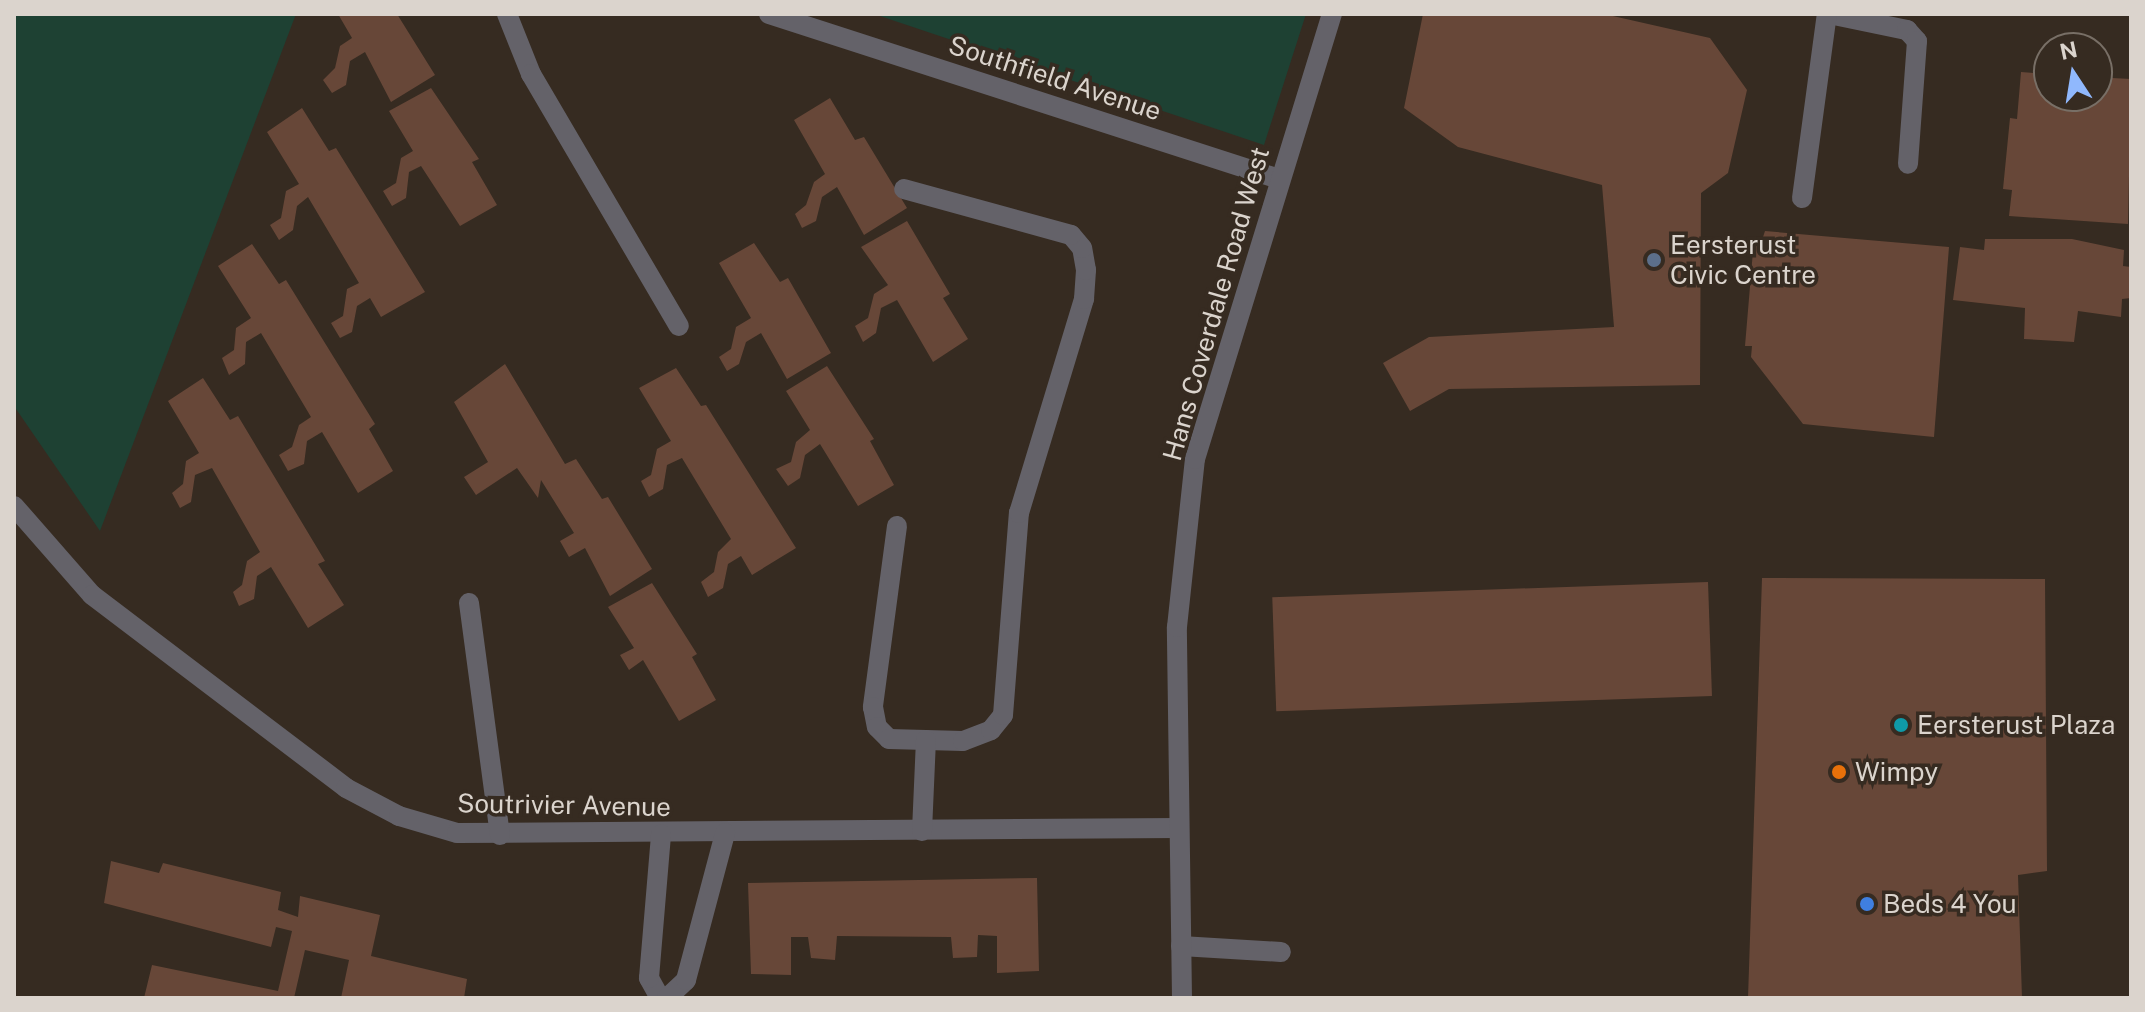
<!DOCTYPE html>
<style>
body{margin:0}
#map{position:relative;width:2145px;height:1012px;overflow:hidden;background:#362b21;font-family:"Public Sans",sans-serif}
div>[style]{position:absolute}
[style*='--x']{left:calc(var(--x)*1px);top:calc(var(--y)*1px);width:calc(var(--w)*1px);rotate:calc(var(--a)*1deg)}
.green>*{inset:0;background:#1e4133}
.building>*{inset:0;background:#674738;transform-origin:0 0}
.minor>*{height:20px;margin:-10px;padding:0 10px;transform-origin:10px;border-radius:10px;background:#646269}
.dots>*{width:22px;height:22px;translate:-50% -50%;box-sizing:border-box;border:4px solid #362b21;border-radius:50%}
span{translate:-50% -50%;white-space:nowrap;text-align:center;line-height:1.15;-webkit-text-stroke:7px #362b21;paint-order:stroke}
.street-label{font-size:26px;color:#dbd4cd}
.poi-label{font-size:26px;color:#dbd4cd}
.left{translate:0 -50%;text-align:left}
.frame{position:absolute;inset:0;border:16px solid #dbd4cd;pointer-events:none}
.north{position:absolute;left:2033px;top:32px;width:80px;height:80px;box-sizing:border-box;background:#362b21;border:2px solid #786f66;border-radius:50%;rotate:348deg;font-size:22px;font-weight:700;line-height:32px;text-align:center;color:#dbd4cd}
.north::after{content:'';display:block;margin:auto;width:28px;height:36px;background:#90b8fd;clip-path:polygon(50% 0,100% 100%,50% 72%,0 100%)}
</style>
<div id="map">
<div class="green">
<i style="clip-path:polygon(14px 14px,296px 14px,100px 531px,14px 406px)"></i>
<i style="clip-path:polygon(874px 14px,1306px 14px,1264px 145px)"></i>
</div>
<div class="building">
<i style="clip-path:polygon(338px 14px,397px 14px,435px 75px,391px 102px,365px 52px,350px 61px,346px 85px,332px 93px,323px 80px,335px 68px,340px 46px,352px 38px)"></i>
<i style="clip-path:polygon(1423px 14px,1604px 14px,1710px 38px,1747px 90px,1728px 173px,1701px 193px,1700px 385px,1449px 389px,1410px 411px,1383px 363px,1429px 337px,1614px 327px,1602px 185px,1458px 147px,1404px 108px)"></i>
<i style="clip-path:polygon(2097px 63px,2112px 65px,2112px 78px,2131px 79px,2128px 224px,2009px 216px,2012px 190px,2003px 189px,2010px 118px,2017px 119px,2021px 72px,2049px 74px,2049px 96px,2097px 96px)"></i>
<i style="clip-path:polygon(431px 88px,479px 159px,472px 162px,497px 205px,460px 226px,421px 166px,409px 172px,406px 198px,392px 206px,383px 191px,396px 183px,401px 158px,413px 151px,389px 111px)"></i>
<i style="clip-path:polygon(830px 98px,855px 140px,864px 137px,907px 208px,864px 235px,837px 187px,822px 197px,816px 221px,802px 228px,795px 214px,806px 205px,814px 182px,825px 174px,794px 120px)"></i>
<i style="clip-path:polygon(302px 108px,329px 151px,336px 148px,425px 292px,381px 317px,370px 298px,357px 306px,352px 332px,340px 338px,331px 323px,343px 316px,347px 289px,359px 283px,308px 197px,297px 206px,293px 230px,279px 240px,270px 225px,281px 218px,286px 191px,299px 184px,267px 132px)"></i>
<i style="clip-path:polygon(907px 221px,950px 294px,943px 298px,968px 339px,933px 362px,897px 300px,881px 308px,876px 333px,863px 342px,855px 326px,868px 318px,874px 294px,888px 285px,861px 247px)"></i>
<i style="clip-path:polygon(1765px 231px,1949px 247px,1934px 437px,1803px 424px,1751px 357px,1752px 346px,1745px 346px,1754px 239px,1762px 240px)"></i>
<i style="clip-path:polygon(1985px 239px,2072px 239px,2124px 250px,2123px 266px,2131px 267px,2131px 298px,2122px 299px,2121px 317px,2078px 311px,2074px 342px,2024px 339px,2025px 308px,1953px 300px,1960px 247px,1984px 250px)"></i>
<i style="clip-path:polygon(754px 243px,780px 282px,788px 278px,831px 353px,787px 379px,761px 333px,746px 342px,739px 364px,727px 371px,719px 357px,731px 349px,736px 327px,751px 318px,719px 263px)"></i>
<i style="clip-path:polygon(252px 244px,279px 284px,286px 280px,375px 424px,369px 429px,393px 471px,358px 493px,322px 432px,307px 441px,304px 464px,288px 471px,279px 455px,292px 447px,299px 425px,311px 417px,261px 333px,246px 342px,245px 364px,229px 375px,222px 358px,234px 350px,236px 328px,251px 318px,218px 266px)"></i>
<i style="clip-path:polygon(505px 364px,565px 464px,576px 459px,602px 499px,608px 497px,652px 569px,610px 596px,585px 548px,569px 557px,560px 541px,574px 533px,541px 480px,538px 498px,517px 468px,476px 495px,464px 477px,488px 462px,454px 402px)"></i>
<i style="clip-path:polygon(827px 366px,874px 439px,870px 441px,894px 485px,858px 506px,820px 444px,805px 455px,800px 478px,788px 486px,776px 469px,791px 462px,796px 442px,810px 430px,786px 391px)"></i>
<i style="clip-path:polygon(676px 368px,701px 406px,706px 405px,796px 548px,752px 575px,741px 556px,728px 564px,723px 588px,708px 597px,701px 582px,714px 572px,718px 552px,731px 539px,682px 458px,667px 465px,663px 489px,649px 497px,641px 481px,651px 475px,657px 449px,671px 441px,639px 388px)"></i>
<i style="clip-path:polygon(203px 378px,230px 420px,238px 416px,325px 561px,318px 564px,344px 605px,308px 628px,271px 567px,257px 576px,254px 599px,239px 606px,233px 592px,242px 585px,247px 561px,260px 552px,212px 468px,195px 475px,191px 502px,180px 508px,172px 493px,183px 484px,186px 461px,199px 453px,168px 401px)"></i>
<i style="clip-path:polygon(1762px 578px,2045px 579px,2047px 871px,2018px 875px,2022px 998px,1748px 998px)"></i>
<i style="left:1708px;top:582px;width:114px;height:436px;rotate:88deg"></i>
<i style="clip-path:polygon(652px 583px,697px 654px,692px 657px,716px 700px,679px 721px,643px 660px,629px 670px,620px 655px,634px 648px,608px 607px)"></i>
<i style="clip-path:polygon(111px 861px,159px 873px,163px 863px,281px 892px,278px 910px,298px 917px,300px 896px,380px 915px,371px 956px,467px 979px,464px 998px,341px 998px,349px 960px,305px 950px,294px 998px,144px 998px,152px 965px,278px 991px,292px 931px,276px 927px,271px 947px,104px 903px)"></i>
<i style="clip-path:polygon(1037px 878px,1039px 971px,997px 973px,997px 936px,978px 935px,977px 957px,953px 958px,951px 937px,837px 936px,835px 960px,811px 958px,808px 937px,791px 937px,791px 975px,751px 974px,748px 883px)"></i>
</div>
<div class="minor">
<i style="--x:507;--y:14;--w:65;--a:68.2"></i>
<i style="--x:531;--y:74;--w:292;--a:59.6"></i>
<i style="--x:769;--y:14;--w:536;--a:17.93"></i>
<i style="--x:1829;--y:14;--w:80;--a:11.6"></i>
<i style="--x:1907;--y:30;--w:15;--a:48"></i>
<i style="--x:1917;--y:41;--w:123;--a:94.2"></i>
<i style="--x:1802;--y:198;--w:186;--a:-82.3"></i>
<i style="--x:14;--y:506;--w:118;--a:48.8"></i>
<i style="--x:92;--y:595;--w:319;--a:37.2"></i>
<i style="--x:346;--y:788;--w:60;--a:27.8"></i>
<i style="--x:399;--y:816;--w:60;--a:16.3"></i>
<i style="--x:457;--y:833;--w:722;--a:-0.4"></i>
<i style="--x:897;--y:526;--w:183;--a:97.6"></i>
<i style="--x:873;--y:707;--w:20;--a:79"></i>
<i style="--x:877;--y:727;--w:17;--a:45"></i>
<i style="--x:889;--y:739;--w:74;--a:1.5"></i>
<i style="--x:963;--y:741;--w:30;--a:-21"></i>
<i style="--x:991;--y:730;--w:19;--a:-51"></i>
<i style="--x:1003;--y:715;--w:203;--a:-85.5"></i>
<i style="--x:1019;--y:513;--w:224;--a:-73.1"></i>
<i style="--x:1084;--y:299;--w:29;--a:-86"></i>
<i style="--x:1086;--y:270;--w:22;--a:-100"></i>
<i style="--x:1082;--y:248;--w:17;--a:-130"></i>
<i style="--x:1071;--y:235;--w:173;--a:-164.6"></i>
<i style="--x:469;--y:603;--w:234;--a:82.4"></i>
<i style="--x:922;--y:831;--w:91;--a:-87.5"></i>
<i style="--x:1181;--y:946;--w:100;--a:3.4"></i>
<i style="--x:660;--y:998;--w:23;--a:-119"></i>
<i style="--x:649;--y:978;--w:144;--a:-85.2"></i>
<i style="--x:667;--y:998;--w:26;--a:-43"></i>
<i style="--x:686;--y:980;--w:152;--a:-75.1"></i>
<i style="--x:1182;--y:998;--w:371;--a:-90.8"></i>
<i style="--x:1177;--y:627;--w:169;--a:-83.9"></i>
<i style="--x:1195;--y:459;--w:466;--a:-72.9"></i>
</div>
<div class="dots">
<i style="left:1654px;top:260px;background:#5c6f8a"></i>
<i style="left:1901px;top:725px;background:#0f9aa8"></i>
<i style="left:1839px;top:772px;background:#e8710a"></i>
<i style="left:1867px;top:904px;background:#3f7fe0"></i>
</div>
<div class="street-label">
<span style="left:1055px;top:78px;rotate:18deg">Southfield Avenue</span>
<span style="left:1216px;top:304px;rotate:-74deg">Hans Coverdale Road West</span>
<span style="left:564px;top:805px;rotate:1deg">Soutrivier Avenue</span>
</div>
<div class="poi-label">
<span class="left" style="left:1670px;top:260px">Eersterust<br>Civic Centre</span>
<span class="left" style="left:1917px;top:725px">Eersterust Plaza</span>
<span class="left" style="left:1855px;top:772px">Wimpy</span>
<span class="left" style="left:1883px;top:904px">Beds 4 You</span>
</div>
<div class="frame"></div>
<div class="north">N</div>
</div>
